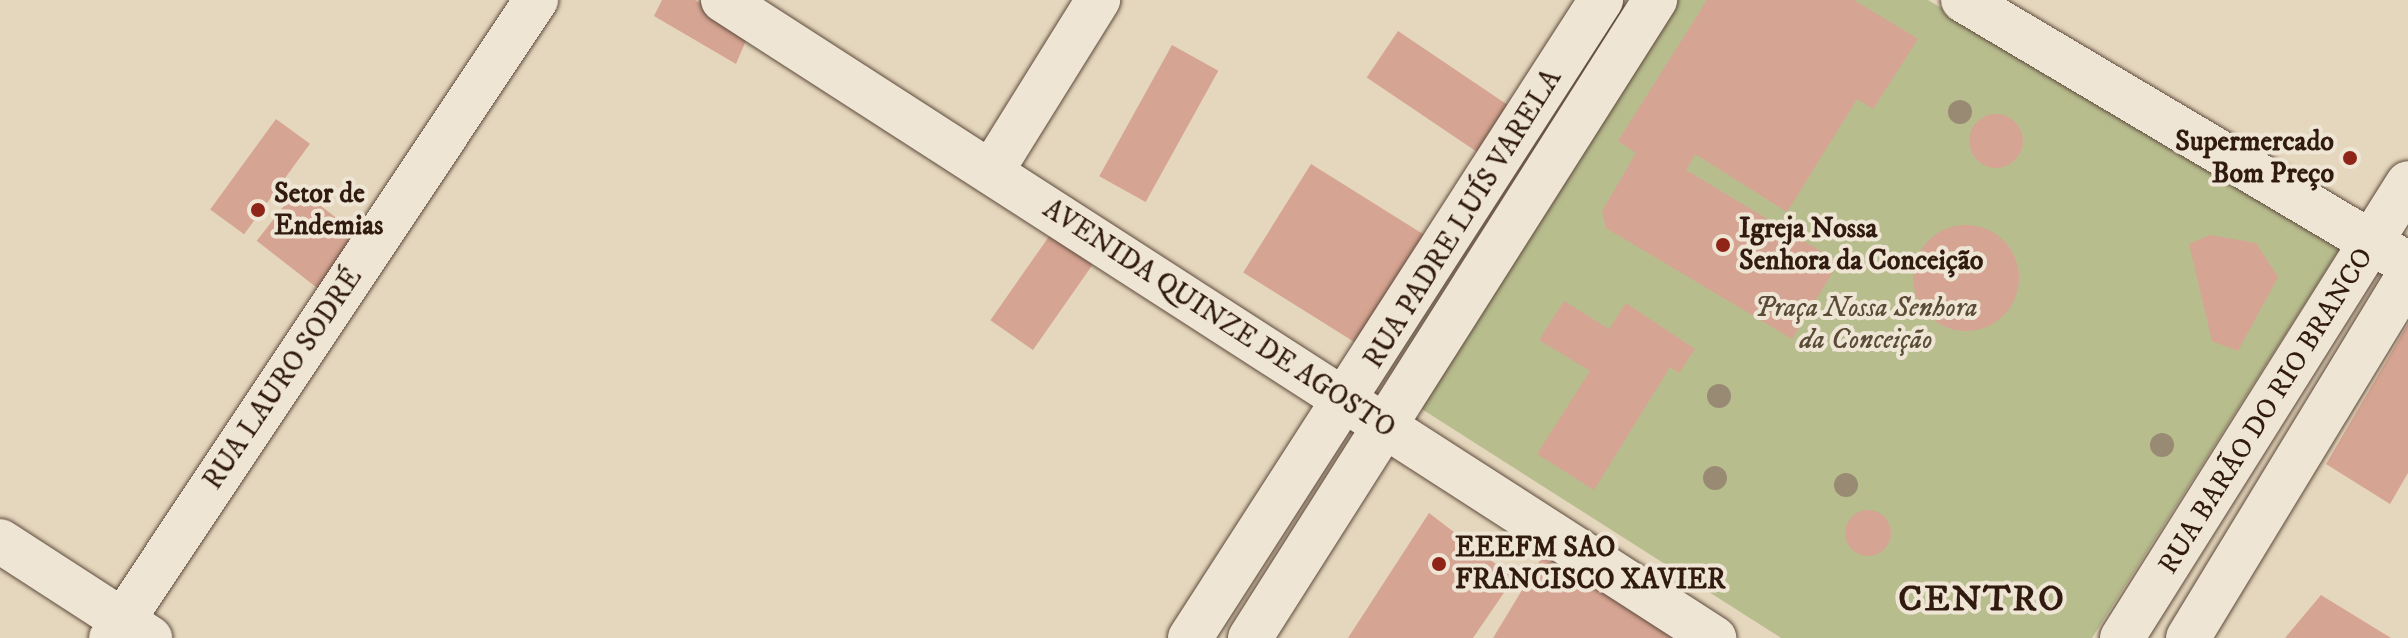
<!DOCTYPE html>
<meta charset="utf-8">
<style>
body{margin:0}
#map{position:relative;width:2408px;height:638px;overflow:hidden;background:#e5d7bd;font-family:"IM FELL DW Pica",serif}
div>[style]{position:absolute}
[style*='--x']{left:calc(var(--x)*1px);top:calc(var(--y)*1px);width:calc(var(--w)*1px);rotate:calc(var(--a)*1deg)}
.green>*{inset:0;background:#b8bd8e}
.building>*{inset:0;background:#d6a492;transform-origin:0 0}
.round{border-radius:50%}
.roads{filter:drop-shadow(0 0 2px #5e4a3c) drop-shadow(0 0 2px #5e4a3c)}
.minor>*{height:44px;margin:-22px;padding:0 22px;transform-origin:22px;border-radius:22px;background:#eee5d4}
.tertiary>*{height:44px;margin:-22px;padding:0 22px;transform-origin:22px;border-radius:22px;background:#eee5d4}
.trees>*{width:24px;height:24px;margin:-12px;border-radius:50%;background:#998b73}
.dots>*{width:22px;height:22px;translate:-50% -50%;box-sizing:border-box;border:4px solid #eee5d4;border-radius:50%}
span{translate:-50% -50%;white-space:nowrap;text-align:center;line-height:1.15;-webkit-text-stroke:8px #eee5d4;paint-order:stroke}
.poi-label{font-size:28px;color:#311b11;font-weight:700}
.right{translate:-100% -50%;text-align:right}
.left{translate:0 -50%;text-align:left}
.street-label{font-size:28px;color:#311b11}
.park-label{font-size:28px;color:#5a4c36;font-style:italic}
.district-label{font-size:36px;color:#311b11;font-weight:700;letter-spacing:2px}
</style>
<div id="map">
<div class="green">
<i style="clip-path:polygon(1673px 0,1928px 0,2340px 248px,2092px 638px,1781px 638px,1417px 406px)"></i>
</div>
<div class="building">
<i style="clip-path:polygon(662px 0,695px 0,750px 31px,736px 64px,654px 16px)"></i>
<i style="clip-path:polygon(1707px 0,1854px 0,1918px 39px,1873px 109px,1857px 99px,1787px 212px,1695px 154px,1686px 170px,1839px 262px,1792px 339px,1606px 228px,1602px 211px,1636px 153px,1618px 141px)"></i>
<i style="left:1398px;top:31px;width:144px;height:56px;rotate:34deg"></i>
<i style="left:1172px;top:45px;width:53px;height:150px;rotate:29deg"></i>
<i class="round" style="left:1969px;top:114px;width:54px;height:54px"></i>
<i style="left:276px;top:119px;width:42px;height:112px;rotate:36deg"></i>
<i style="left:1311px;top:164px;width:149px;height:128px;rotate:32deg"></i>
<i style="left:298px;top:188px;width:78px;height:67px;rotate:38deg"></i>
<i class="round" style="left:1913px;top:225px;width:106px;height:106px"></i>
<i style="left:1050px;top:235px;width:52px;height:104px;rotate:35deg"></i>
<i style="clip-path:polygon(2210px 235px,2256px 243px,2278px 277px,2238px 351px,2212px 341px,2189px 244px)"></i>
<i style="clip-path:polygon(1564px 301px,1609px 329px,1626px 303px,1695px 349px,1679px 373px,1670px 367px,1594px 490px,1537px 454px,1590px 371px,1539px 340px)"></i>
<i style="clip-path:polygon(2408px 324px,2408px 473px,2390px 504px,2326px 464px)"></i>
<i class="round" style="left:1845px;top:510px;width:46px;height:46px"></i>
<i style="clip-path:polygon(1429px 513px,1514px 578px,1473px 638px,1348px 638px)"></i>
<i style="clip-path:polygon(1545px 552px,1678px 638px,1493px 638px)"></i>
<i style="clip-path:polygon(2321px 595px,2391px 638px,2285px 638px)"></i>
</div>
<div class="roads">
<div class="minor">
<i style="--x:723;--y:0;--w:1179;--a:32.77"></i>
<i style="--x:991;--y:172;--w:203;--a:-58.1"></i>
<i style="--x:0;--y:541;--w:179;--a:32.9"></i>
<i style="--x:1190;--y:638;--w:759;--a:-57.21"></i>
<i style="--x:1250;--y:638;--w:756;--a:-57.59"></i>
</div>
<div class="tertiary">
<i style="--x:1963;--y:0;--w:517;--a:30.68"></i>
<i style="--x:111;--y:638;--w:767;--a:-56.33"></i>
<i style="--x:2122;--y:638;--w:537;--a:-57.85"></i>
<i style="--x:2188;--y:638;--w:424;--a:-58.7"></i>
</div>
</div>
<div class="trees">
<i style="left:1960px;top:112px"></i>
<i style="left:1719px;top:396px"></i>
<i style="left:2162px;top:445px"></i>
<i style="left:1715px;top:478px"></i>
<i style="left:1846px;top:485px"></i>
</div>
<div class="dots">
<i style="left:2350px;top:158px;background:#8f2418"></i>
<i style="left:258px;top:210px;background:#8f2418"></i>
<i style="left:1723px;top:245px;background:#8f2418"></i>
<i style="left:1439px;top:564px;background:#8f2418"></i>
</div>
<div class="poi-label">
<span class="right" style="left:2334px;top:158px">Supermercado<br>Bom Preço</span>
<span class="left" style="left:274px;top:210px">Setor de<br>Endemias</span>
<span class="left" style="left:1739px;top:245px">Igreja Nossa<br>Senhora da Conceição</span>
<span class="left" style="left:1455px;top:564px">EEEFM SAO<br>FRANCISCO XAVIER</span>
</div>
<div class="street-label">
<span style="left:1463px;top:219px;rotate:-58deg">RUA PADRE LUÍS VARELA</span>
<span style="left:1219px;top:319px;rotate:33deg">AVENIDA QUINZE DE AGOSTO</span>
<span style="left:283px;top:379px;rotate:-56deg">RUA LAURO SODRÉ</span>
<span style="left:2266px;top:411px;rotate:-58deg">RUA BARÃO DO RIO BRANCO</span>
</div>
<div class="park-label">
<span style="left:1866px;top:324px">Praça Nossa Senhora<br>da Conceição</span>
</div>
<div class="district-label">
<span style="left:1982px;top:600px">CENTRO</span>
</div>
</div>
